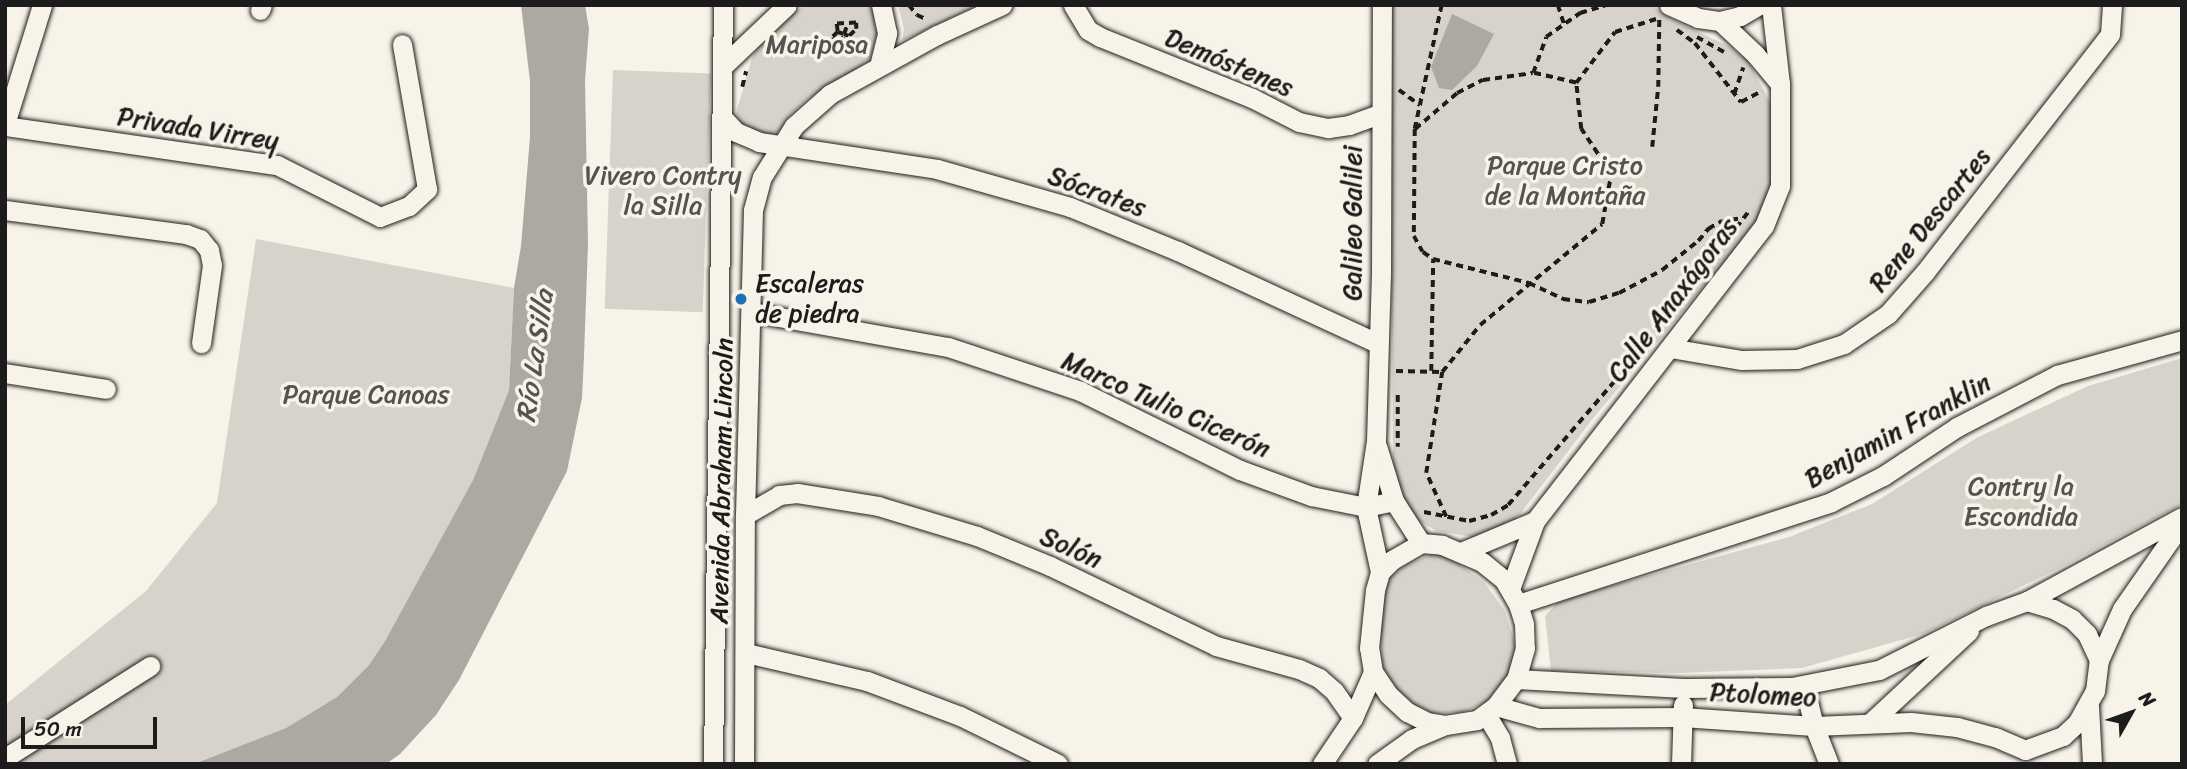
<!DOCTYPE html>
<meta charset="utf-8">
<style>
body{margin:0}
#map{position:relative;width:2187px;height:769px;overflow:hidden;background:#f7f3e8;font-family:Sriracha,sans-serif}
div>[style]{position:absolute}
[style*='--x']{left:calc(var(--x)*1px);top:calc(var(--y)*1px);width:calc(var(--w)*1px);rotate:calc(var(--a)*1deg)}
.green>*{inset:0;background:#d7d3cb;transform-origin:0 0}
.water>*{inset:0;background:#aca9a2}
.path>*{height:3.5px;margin-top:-1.75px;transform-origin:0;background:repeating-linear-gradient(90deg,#1c1c1c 0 7px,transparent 0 12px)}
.roads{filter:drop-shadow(0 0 2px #1c1c1c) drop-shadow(0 0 2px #1c1c1c)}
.minor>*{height:19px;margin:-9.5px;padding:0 9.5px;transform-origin:9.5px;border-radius:9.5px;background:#f7f3e8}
.dots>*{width:19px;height:19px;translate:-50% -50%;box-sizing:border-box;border:4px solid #f7f3e8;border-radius:50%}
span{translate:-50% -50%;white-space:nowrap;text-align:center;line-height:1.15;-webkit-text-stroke:7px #f7f3e8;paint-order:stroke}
.park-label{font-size:26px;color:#545351}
.street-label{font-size:26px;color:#1c1c1c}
.poi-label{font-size:26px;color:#1c1c1c}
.left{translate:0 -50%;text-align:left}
.water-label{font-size:28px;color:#565452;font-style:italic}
.frame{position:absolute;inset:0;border:7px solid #1c1c1c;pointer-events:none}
.north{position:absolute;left:2096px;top:678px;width:70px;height:70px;-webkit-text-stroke:5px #f7f3e8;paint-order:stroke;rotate:50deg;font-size:19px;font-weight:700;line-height:28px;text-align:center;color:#1c1c1c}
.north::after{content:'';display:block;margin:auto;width:24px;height:32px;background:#1c1c1c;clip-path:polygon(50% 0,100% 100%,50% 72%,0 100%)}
.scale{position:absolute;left:21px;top:717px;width:136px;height:32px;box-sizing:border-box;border:4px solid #1c1c1c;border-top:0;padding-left:9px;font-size:21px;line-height:24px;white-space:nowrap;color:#1c1c1c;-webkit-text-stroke:5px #f7f3e8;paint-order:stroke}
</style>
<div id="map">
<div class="green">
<i style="clip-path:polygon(805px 5px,870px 5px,883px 25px,872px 59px,809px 98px,789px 116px,780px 131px,765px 137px,742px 128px,736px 113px,752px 58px,761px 42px,785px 19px)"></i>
<i style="clip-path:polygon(898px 5px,977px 5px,902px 41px,904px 29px)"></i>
<i style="clip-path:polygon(1390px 5px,1652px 5px,1669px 18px,1728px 46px,1748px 61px,1770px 102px,1776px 137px,1775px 177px,1757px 223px,1595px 416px,1521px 513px,1508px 525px,1474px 537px,1437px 531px,1419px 521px,1401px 500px,1393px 479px)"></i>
<i style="left:613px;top:70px;width:98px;height:239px;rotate:2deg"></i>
<i style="clip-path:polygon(256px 239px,514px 288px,509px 390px,473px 480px,385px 641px,369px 665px,337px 697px,286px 728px,194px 764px,5px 764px,5px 705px,146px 591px,217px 503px)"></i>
<i style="clip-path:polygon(2182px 358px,2182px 504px,2058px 569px,1923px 634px,1802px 668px,1677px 673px,1551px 671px,1545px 616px,1560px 600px,1789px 537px,1872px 504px,1978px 437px,2088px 386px)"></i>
<i style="clip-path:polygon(1440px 551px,1484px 582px,1505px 611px,1515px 644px,1509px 676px,1495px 698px,1463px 712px,1431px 713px,1402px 699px,1383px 671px,1380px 621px,1388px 579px,1405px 565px)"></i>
</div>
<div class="water">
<i style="clip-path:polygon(521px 5px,585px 5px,589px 29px,585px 80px,588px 244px,584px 356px,582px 398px,567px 471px,459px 680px,436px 715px,400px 754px,386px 764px,194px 764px,286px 728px,337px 697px,369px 665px,385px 641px,473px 480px,509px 390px,514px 288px,521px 246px,530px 137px,530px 81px)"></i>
<i style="clip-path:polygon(1452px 14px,1494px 34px,1477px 66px,1452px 90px,1439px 88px,1431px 67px)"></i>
</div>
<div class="path">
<i style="--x:909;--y:5;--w:13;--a:51"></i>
<i style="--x:917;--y:15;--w:10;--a:24"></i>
<i style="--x:1442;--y:5;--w:127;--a:102.3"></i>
<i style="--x:1415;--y:129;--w:107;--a:90.5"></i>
<i style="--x:1414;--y:236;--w:18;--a:61"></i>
<i style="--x:1423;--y:252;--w:12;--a:35"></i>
<i style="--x:1433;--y:259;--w:99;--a:14"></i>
<i style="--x:1529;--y:283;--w:38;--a:25"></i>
<i style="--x:1563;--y:299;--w:26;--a:7"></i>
<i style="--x:1589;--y:302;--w:31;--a:-17"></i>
<i style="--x:1619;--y:293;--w:49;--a:-28.1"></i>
<i style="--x:1662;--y:270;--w:46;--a:-38.9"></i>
<i style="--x:1698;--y:241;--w:16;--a:-50"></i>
<i style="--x:1708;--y:229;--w:13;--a:-32"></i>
<i style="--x:1719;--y:222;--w:23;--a:-10"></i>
<i style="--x:1558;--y:5;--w:20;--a:72"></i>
<i style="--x:1677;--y:30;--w:22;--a:36"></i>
<i style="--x:1695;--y:43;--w:75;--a:52.1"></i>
<i style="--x:1741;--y:102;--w:24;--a:-28"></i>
<i style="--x:838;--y:32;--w:6;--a:18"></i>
<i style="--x:844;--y:34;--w:5;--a:22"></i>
<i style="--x:849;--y:36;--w:10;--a:-45"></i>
<i style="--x:856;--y:29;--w:6;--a:-90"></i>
<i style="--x:856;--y:23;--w:19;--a:177"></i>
<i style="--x:837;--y:24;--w:8;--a:83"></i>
<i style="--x:838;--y:32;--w:8;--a:135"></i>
<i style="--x:832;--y:38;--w:8;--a:50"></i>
<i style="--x:837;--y:44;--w:3;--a:-18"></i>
<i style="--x:840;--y:43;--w:10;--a:-66"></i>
<i style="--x:844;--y:34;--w:9;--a:-72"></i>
<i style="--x:1697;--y:37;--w:31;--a:29"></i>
<i style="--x:840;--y:43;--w:8;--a:45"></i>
<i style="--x:846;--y:49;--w:4;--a:-14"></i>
<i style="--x:850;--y:48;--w:12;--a:-95"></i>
<i style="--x:1576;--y:83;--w:44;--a:-166.9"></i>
<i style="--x:1533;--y:73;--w:38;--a:-70"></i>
<i style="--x:1546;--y:37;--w:42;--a:-35.2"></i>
<i style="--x:1580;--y:13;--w:28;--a:-17"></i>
<i style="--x:742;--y:87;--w:16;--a:-76"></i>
<i style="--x:1399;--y:90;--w:26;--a:36"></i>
<i style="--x:1734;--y:94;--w:28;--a:-71"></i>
<i style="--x:1415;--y:129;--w:55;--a:-40.6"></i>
<i style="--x:1457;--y:93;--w:29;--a:-27"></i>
<i style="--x:1483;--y:80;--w:50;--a:-8"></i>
<i style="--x:1652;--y:147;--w:60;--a:-84.3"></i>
<i style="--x:1658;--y:87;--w:67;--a:-89.1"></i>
<i style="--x:1396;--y:371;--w:46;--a:1.2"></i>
<i style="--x:1431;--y:371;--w:112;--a:-89"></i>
<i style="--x:1398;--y:395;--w:52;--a:90"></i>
<i style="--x:1424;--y:512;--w:46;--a:11.3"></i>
<i style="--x:1469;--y:521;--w:23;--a:-15"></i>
<i style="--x:1491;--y:515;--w:20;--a:-30"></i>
<i style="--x:1508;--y:505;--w:215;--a:-49.3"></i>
<i style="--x:1648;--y:342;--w:165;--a:-52.4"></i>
<i style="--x:1446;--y:517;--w:48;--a:-114.4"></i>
<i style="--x:1426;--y:473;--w:102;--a:-81"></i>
<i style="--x:1442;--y:372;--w:60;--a:-51"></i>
<i style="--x:1480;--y:325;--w:158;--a:-39.6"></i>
<i style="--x:1602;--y:224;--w:51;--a:-79.8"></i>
<i style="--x:1611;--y:174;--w:54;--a:-123.7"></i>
<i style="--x:1581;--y:129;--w:46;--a:-96.2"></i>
<i style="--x:1576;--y:83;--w:64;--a:-52.6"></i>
<i style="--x:1615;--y:32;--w:43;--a:-17.6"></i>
</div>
<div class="roads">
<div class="minor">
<i style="--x:1073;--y:5;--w:29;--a:59"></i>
<i style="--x:1088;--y:30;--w:14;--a:30"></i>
<i style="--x:1100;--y:37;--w:164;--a:21.9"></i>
<i style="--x:1252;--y:98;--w:53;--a:27.1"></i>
<i style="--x:1299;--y:122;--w:30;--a:12"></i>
<i style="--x:1328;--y:128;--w:21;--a:-8"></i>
<i style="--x:1349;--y:125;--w:33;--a:-20"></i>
<i style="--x:1669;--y:5;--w:32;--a:24"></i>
<i style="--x:1698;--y:18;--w:22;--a:8"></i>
<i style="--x:1720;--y:21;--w:21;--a:-14"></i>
<i style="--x:1740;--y:16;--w:22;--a:-30"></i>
<i style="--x:260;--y:10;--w:5;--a:-68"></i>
<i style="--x:1720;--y:21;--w:48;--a:43.3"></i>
<i style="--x:1755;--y:54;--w:39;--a:50"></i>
<i style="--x:723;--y:66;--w:88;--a:-43.6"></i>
<i style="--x:879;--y:66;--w:34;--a:-76"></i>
<i style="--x:887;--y:33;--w:29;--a:-102"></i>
<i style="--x:721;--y:116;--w:22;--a:47"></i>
<i style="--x:736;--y:132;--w:25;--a:23"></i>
<i style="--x:759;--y:142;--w:180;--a:8.6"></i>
<i style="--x:937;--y:169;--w:138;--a:15.9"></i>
<i style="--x:1070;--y:207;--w:117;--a:22.2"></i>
<i style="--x:1178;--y:251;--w:219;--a:24.8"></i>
<i style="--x:5;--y:124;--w:125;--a:-72.7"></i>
<i style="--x:5;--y:126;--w:275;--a:8.2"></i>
<i style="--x:277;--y:165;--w:115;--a:26.8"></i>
<i style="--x:380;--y:217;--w:31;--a:-21"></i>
<i style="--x:409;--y:206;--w:25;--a:-43"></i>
<i style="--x:427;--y:189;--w:147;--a:-99.8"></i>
<i style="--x:5;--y:210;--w:183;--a:7.6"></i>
<i style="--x:186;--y:234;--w:15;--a:20"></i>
<i style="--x:200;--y:239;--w:14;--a:51"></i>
<i style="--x:209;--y:250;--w:15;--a:79"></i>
<i style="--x:212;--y:265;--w:79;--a:98"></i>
<i style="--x:751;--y:312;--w:200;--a:10.1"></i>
<i style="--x:948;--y:347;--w:139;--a:18.4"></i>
<i style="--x:1080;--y:391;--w:178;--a:26.3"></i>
<i style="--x:1240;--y:470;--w:76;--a:20.1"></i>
<i style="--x:1311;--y:496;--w:56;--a:11.3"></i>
<i style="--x:1366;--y:507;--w:29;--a:-12"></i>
<i style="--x:1670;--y:348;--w:73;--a:9.5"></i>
<i style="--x:1742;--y:360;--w:55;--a:-1"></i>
<i style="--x:1797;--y:359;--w:49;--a:-17.7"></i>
<i style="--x:1844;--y:344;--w:53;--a:-34.3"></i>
<i style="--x:1888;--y:314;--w:56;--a:-48.6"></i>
<i style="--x:1925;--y:272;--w:301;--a:-52.1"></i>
<i style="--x:2110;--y:34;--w:29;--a:-86"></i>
<i style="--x:5;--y:373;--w:102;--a:9"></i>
<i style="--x:1377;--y:446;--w:58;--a:72.8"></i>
<i style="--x:1394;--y:501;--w:50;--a:57.3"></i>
<i style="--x:745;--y:515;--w:39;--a:-30"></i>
<i style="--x:779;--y:495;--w:18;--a:-6"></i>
<i style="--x:797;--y:493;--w:82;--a:9.1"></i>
<i style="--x:878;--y:506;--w:103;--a:16.9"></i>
<i style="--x:977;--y:536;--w:79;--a:22.3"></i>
<i style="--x:1050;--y:566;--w:184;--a:25.7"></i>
<i style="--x:1216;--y:646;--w:86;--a:15.5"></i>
<i style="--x:1299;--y:669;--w:22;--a:24"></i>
<i style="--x:1319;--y:678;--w:20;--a:41"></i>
<i style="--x:1334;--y:691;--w:33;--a:55"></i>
<i style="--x:1421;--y:543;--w:21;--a:5"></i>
<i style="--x:1442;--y:545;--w:43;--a:23"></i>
<i style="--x:1482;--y:562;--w:28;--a:39"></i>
<i style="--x:1504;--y:580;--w:28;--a:60"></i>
<i style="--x:1518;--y:604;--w:21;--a:73"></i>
<i style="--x:1524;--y:624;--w:24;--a:88"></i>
<i style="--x:1525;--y:648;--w:32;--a:106"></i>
<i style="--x:1516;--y:679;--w:34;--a:127"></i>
<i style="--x:1496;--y:706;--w:24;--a:144"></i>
<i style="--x:1477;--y:720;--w:32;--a:171"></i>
<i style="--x:1445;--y:725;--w:18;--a:-171"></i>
<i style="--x:1427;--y:722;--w:22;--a:-153"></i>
<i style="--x:1407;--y:712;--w:26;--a:-137"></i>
<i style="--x:1388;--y:694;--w:27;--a:-124"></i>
<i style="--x:1373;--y:672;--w:24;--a:-99"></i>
<i style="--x:1369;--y:648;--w:58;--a:-84.1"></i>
<i style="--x:1375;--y:590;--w:19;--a:-74"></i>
<i style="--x:1380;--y:572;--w:17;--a:-45"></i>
<i style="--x:1392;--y:560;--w:34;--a:-30"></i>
<i style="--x:1461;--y:552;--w:80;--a:-22.7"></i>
<i style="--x:1380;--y:572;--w:66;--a:-102.2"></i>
<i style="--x:1366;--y:507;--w:67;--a:-81.4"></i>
<i style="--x:1376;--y:441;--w:166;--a:-88.3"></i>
<i style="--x:1381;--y:275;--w:270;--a:-89.8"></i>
<i style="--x:1510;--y:589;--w:72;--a:-69.8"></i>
<i style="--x:1535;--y:521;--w:373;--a:-52.2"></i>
<i style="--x:1764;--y:226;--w:43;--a:-68.2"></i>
<i style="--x:1780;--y:186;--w:102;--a:-90"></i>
<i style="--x:1780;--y:84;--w:80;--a:-96.5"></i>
<i style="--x:1518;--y:604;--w:329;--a:-18"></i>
<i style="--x:1831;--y:502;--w:58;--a:-26.6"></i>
<i style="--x:1883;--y:476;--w:89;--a:-33.5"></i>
<i style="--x:1957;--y:427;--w:113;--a:-27.5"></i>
<i style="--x:2057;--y:375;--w:130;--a:-15.6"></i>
<i style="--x:746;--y:653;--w:124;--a:13"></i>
<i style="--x:867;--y:681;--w:99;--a:20.6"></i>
<i style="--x:960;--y:716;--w:109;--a:26.1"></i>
<i style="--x:2099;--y:660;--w:56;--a:-65.7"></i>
<i style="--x:2122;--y:609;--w:105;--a:-55.1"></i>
<i style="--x:1516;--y:679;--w:168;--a:3.1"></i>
<i style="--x:1684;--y:688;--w:108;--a:-0.5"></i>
<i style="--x:1792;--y:687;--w:89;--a:-11.1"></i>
<i style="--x:1879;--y:670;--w:120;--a:-26.8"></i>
<i style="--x:1986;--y:616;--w:44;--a:-20.1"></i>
<i style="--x:2027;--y:601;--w:176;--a:-28.5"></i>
<i style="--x:1804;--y:685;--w:42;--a:76.3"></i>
<i style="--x:1814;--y:726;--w:41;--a:68.5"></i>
<i style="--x:1496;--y:706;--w:45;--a:15.6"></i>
<i style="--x:1539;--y:718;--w:143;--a:-0.4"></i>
<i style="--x:1682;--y:717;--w:132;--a:3.9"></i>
<i style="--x:1814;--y:726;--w:97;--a:-2.4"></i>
<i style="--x:1911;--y:722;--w:46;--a:6.2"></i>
<i style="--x:1957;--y:727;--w:39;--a:15"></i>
<i style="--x:1995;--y:737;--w:33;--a:23"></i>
<i style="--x:2025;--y:750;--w:40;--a:-20.2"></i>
<i style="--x:2063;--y:736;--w:19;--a:-43"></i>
<i style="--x:2077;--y:723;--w:37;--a:-61"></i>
<i style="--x:2095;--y:691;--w:31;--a:-83"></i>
<i style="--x:2099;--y:660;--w:29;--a:-115"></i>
<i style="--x:2087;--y:634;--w:21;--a:-135"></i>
<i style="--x:2072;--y:619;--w:21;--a:-152"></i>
<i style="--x:2053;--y:609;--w:27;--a:-163"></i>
<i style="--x:2089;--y:706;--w:58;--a:87"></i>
<i style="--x:1487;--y:716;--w:26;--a:59"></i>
<i style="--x:1500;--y:738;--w:27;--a:75"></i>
<i style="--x:1870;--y:723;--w:135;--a:-42.9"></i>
<i style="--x:5;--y:758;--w:172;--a:-32.4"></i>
<i style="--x:713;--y:764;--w:759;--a:-89.25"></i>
<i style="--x:744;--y:764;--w:249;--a:-89.8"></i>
<i style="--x:745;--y:515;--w:305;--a:-88.5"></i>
<i style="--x:753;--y:210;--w:34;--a:-75"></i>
<i style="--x:762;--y:177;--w:60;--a:-57.9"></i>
<i style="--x:794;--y:126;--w:48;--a:-41.6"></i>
<i style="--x:830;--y:94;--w:122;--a:-28.9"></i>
<i style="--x:937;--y:35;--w:72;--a:-24.8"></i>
<i style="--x:1322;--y:764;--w:55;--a:-56"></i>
<i style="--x:1353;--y:718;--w:50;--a:-66.5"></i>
<i style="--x:1377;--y:764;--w:43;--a:-35.5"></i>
<i style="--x:1412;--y:739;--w:36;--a:-23"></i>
<i style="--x:1681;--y:764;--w:59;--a:-88.1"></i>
</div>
</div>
<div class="dots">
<i style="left:741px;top:299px;background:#1f6fb2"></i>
</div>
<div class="park-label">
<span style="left:817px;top:45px">Mariposa</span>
<span style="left:1565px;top:181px">Parque Cristo<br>de la Montaña</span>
<span style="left:663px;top:191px">Vivero Contry<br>la Silla</span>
<span style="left:366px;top:395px">Parque Canoas</span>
<span style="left:2021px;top:502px">Contry la<br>Escondida</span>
</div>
<div class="street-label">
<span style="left:1229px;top:63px;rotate:23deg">Demóstenes</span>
<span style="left:198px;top:129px;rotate:9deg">Privada Virrey</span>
<span style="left:1097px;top:192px;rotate:20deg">Sócrates</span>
<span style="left:1930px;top:220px;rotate:-51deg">Rene Descartes</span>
<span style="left:1353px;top:223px;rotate:-90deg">Galileo Galilei</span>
<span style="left:1673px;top:300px;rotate:-53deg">Calle Anaxágoras</span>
<span style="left:1166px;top:405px;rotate:24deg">Marco Tulio Cicerón</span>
<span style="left:1898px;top:431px;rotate:-29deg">Benjamin Franklin</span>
<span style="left:722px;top:481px;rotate:-89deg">Avenida Abraham Lincoln</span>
<span style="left:1071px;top:548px;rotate:24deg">Solón</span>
<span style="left:1763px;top:695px;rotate:3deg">Ptolomeo</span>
</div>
<div class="poi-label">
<span class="left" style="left:755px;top:299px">Escaleras<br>de piedra</span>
</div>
<div class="water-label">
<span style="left:535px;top:356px;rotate:-82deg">Río La Silla</span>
</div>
<div class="frame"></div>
<div class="north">N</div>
<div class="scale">50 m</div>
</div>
